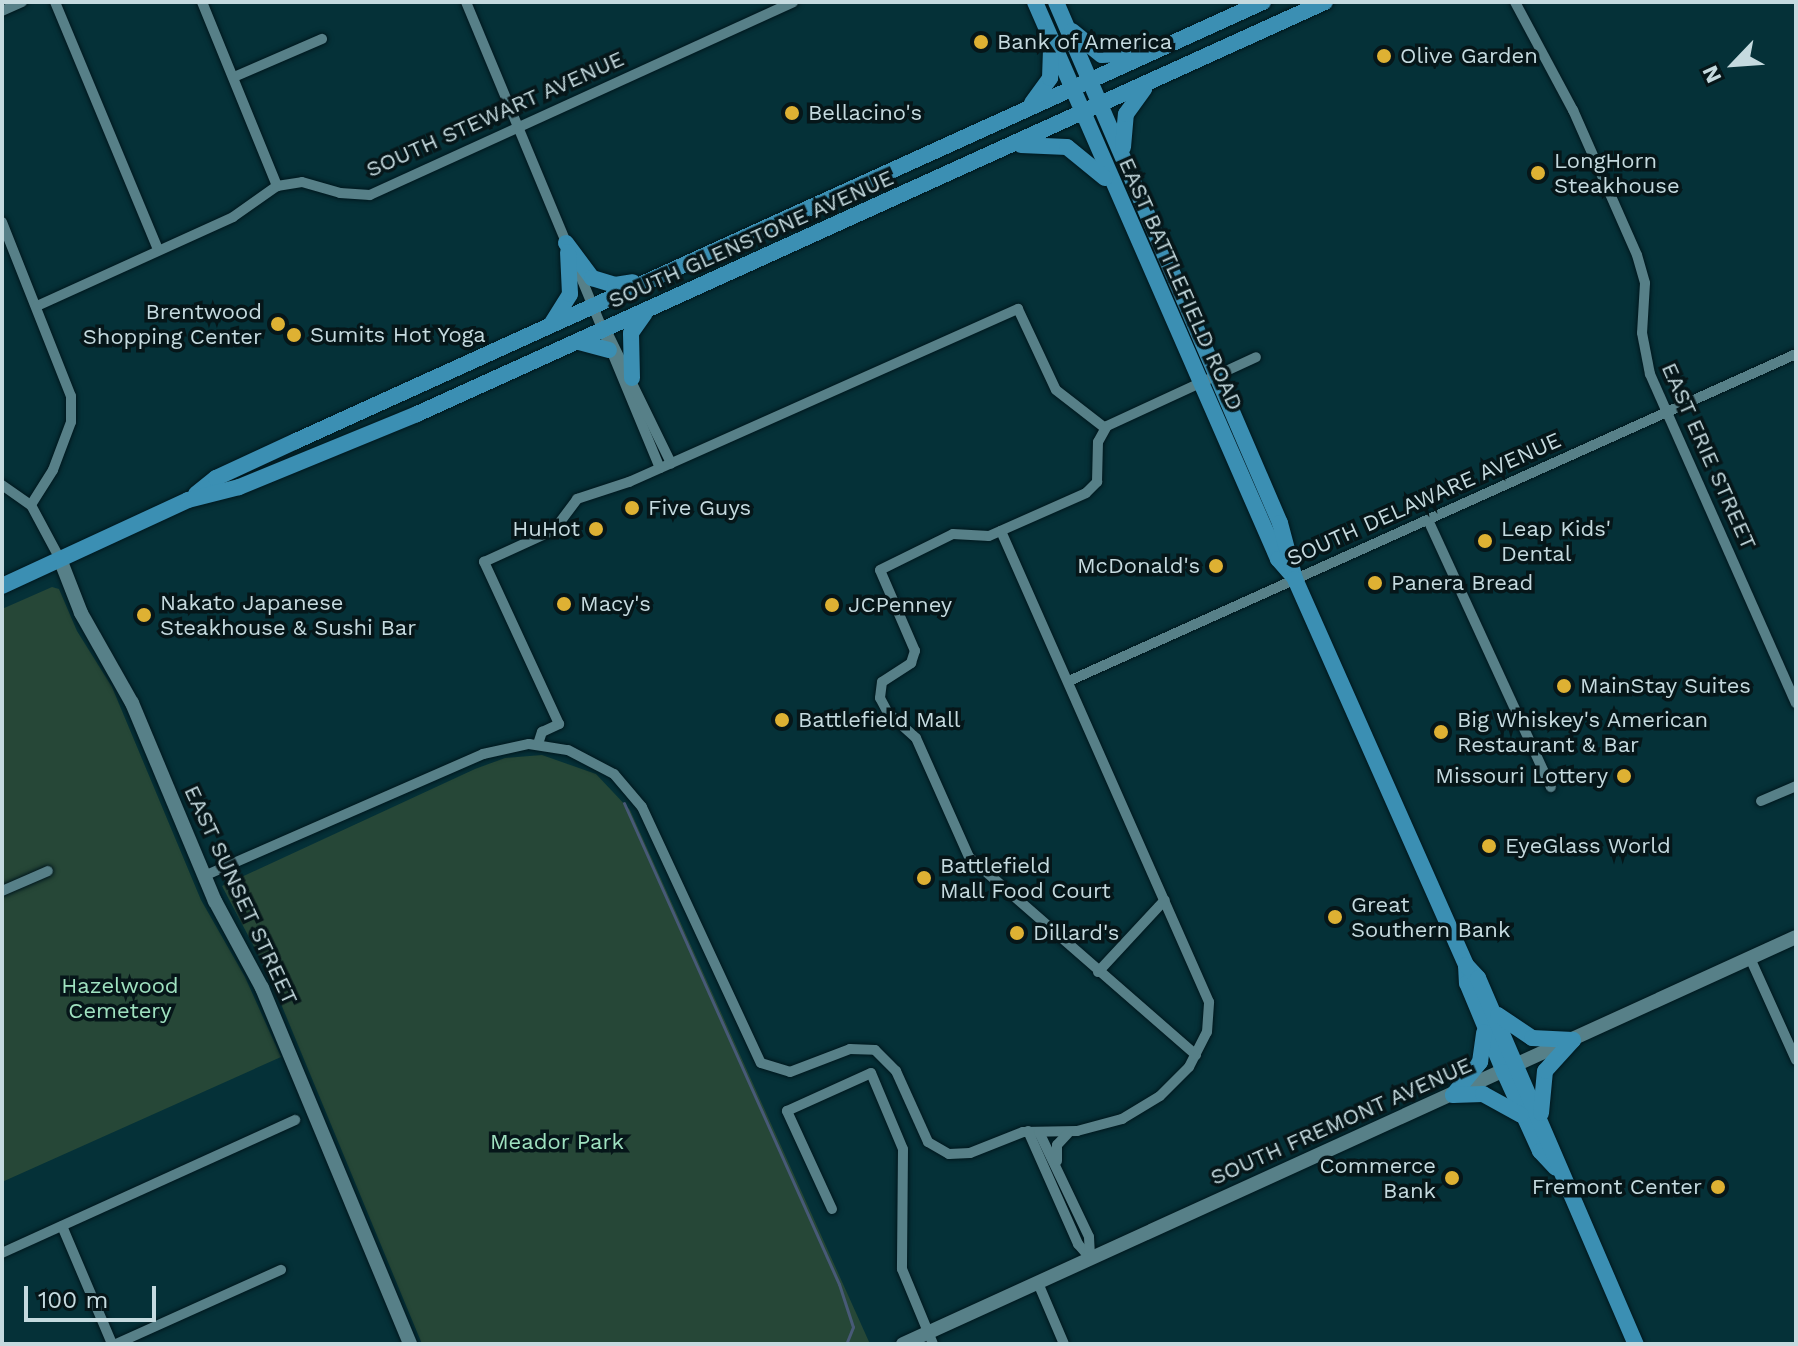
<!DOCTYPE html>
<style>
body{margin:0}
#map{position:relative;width:1798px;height:1346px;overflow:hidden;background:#053138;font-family:"Work Sans",sans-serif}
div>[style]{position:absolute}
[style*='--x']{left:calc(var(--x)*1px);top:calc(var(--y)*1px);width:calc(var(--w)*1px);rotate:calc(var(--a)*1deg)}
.green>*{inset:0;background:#264737}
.stream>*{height:3px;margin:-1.5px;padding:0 1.5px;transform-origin:1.5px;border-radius:1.5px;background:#485a77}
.roads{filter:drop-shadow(0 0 2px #00171d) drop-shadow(0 0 2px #00171d)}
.minor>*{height:10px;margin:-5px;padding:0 5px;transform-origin:5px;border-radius:5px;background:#578088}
.secondary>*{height:14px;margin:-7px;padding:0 7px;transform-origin:7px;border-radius:7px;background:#578088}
.primary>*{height:16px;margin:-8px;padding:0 8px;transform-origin:8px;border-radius:8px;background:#3b8fb3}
.dots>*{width:22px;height:22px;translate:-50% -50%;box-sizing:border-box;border:4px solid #061619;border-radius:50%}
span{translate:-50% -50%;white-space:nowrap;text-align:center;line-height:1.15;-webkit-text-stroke:7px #061619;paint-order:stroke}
.poi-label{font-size:22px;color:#c5dadf}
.left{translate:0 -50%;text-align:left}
.right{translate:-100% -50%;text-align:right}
.street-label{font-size:22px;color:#c5dadf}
.park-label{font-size:22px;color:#9fe2c0}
.frame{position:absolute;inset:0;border:4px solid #c5dadf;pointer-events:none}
.north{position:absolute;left:1694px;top:24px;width:80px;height:80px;-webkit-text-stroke:6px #061619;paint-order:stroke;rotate:245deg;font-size:22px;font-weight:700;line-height:32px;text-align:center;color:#c5dadf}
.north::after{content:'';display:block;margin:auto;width:28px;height:36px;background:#c5dadf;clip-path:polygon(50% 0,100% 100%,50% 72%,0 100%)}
.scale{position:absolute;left:24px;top:1286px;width:132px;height:36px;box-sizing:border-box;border:4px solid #c5dadf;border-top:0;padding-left:10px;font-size:24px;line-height:28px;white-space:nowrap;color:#c5dadf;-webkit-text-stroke:6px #061619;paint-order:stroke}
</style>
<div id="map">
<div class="green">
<i style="clip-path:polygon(52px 587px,59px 589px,77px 631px,112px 687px,201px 900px,245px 977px,281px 1057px,2px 1182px,2px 609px)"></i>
<i style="clip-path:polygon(542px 755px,596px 774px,630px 810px,870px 1344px,422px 1344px,269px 975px,222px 886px,475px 769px,505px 758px)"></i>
</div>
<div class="stream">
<i style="--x:624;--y:803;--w:527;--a:65.92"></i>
<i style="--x:839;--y:1284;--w:45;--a:72"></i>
<i style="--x:853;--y:1327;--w:18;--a:112"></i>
</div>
<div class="roads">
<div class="minor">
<i style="--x:55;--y:2;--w:268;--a:67.4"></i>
<i style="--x:202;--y:2;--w:199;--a:67.8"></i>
<i style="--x:466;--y:2;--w:263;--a:67.4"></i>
<i style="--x:1515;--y:2;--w:123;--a:61.8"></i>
<i style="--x:1573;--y:110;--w:158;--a:66.2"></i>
<i style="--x:1637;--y:255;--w:29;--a:74"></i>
<i style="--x:1645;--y:283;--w:50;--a:93.4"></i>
<i style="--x:1642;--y:333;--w:42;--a:79"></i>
<i style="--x:1650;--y:374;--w:360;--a:66.1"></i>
<i style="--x:2;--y:11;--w:22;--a:-24"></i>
<i style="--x:234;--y:77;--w:96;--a:-23.4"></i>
<i style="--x:2;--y:222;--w:187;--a:68.4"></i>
<i style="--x:71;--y:396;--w:26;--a:90"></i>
<i style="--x:71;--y:422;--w:51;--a:110.6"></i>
<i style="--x:53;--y:470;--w:41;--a:122.2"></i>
<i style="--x:575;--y:263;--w:222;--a:67.5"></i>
<i style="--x:37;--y:306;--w:215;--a:-24.4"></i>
<i style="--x:233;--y:217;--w:54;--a:-35.2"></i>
<i style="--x:277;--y:186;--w:25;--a:-9"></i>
<i style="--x:302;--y:182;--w:40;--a:16"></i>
<i style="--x:340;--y:193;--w:30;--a:4"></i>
<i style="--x:370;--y:195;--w:465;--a:-24.5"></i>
<i style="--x:608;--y:334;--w:144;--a:64"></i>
<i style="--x:2;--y:485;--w:35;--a:35"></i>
<i style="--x:31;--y:505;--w:61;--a:61.8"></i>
<i style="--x:1428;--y:520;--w:294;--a:65.3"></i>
<i style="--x:1069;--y:681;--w:797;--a:-24.22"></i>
<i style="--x:538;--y:744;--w:13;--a:-72"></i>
<i style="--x:542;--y:732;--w:19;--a:-25"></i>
<i style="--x:559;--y:724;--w:179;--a:-114.8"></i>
<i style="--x:484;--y:562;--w:77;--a:-24.6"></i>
<i style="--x:554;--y:530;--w:39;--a:-53"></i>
<i style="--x:577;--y:499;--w:55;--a:-18.1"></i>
<i style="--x:629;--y:482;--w:426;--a:-24"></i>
<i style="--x:1018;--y:309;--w:89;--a:64.9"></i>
<i style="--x:1056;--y:390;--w:62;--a:37.8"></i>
<i style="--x:1761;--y:801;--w:38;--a:-23"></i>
<i style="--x:204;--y:876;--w:305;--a:-23.6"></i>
<i style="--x:483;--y:754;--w:47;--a:-12.3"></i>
<i style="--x:529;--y:744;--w:39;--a:9"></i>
<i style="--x:568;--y:750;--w:52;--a:27.6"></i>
<i style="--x:614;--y:774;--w:43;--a:49.7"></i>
<i style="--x:642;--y:807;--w:282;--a:65.1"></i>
<i style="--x:761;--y:1063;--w:30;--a:17"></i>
<i style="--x:790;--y:1072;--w:64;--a:-21"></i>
<i style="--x:850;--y:1049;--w:25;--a:2"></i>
<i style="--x:875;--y:1050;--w:30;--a:45"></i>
<i style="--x:896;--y:1071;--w:78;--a:65.7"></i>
<i style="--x:928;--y:1142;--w:24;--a:30"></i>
<i style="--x:949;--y:1154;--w:21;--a:-3"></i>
<i style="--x:970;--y:1153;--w:57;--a:-21.6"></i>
<i style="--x:1023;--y:1132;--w:54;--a:-1.1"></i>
<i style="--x:1077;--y:1131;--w:47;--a:-14.9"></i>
<i style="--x:1122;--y:1119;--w:44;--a:-31.2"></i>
<i style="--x:1160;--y:1096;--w:41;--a:-45"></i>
<i style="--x:1189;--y:1067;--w:39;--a:-63"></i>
<i style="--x:1207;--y:1032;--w:30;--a:-86"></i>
<i style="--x:1209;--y:1002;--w:515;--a:-113.83"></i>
<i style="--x:2;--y:891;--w:50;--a:-23.5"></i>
<i style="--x:1750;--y:958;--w:112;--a:65.7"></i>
<i style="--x:1098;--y:972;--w:98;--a:-47.1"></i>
<i style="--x:1196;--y:1055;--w:301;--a:-138.9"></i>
<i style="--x:969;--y:857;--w:130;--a:-114"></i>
<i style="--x:916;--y:738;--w:38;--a:-138"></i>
<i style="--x:888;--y:713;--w:17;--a:-118"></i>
<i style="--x:880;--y:698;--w:16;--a:-83"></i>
<i style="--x:882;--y:682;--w:35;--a:-33"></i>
<i style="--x:911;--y:663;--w:13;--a:-72"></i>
<i style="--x:915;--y:651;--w:88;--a:-113.4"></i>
<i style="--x:880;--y:570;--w:81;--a:-26.3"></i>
<i style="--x:953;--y:534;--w:36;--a:3"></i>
<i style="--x:989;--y:536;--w:106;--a:-23.9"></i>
<i style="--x:1086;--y:493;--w:16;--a:-45"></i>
<i style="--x:1097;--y:482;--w:40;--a:-88.6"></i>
<i style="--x:1098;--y:442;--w:18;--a:-61"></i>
<i style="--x:1107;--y:426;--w:164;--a:-24.8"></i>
<i style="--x:1028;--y:1131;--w:124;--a:66.1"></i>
<i style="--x:1078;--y:1244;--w:18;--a:49"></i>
<i style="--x:1039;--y:1132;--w:116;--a:64.5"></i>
<i style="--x:1089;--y:1237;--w:21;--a:87"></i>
<i style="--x:1057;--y:1161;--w:16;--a:-90"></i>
<i style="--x:1057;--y:1145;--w:16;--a:-47"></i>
<i style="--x:832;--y:1209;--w:108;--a:-114.7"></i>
<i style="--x:787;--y:1111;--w:92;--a:-24.3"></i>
<i style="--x:871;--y:1073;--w:82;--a:67.2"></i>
<i style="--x:903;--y:1149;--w:120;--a:90.5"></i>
<i style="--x:902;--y:1269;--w:81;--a:67.5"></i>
<i style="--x:62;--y:1226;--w:128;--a:67"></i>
<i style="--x:2;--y:1253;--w:322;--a:-24.4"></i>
<i style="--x:1038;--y:1283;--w:66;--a:66.9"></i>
<i style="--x:116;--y:1344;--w:181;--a:-24.2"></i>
</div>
<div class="secondary">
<i style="--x:60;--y:559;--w:58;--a:68.7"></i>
<i style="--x:81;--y:613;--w:103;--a:60.5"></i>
<i style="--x:132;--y:703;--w:215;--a:67.3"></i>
<i style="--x:215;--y:901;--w:99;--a:61.6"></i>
<i style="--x:262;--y:988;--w:386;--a:67.4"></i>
<i style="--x:903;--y:1344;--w:981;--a:-24.5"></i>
</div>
<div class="primary">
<i style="--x:1035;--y:2;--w:608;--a:66.43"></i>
<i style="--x:1278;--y:559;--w:21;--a:49"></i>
<i style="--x:1056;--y:2;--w:567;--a:66.74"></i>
<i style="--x:1280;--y:523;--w:58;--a:75"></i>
<i style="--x:1295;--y:579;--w:422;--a:66.1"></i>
<i style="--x:1466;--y:965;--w:18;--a:87"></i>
<i style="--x:1467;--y:983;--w:96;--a:67.4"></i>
<i style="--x:1504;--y:1072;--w:87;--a:65.5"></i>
<i style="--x:1540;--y:1151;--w:23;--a:47"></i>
<i style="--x:1072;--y:31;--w:38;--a:39"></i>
<i style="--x:1102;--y:55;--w:37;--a:-3"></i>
<i style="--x:1032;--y:103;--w:31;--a:-54"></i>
<i style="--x:1050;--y:78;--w:29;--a:-88"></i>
<i style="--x:1021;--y:145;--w:46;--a:2.5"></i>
<i style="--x:1067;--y:147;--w:49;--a:39.2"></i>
<i style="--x:1123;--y:147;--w:33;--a:-85"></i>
<i style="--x:1126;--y:114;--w:31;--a:-54"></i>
<i style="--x:566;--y:243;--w:44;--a:53.4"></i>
<i style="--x:592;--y:278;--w:24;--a:17"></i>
<i style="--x:615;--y:285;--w:18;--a:-9"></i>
<i style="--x:552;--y:323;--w:34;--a:-58"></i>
<i style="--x:570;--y:294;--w:42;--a:-92.7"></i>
<i style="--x:579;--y:342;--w:31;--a:15"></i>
<i style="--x:632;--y:378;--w:45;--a:-91.3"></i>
<i style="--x:631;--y:333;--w:24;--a:-55"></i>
<i style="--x:196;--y:494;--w:26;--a:-39"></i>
<i style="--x:216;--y:478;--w:88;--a:-24.8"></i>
<i style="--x:296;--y:441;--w:1062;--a:-24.42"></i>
<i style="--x:2;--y:586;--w:205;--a:-24.8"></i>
<i style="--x:188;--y:500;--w:53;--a:-14.3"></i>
<i style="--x:239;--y:487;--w:192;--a:-22.3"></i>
<i style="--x:417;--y:414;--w:997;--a:-24.41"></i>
<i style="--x:1466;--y:965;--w:18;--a:47"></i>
<i style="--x:1478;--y:978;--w:399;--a:66.7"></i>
<i style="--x:1498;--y:1015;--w:41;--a:34.1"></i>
<i style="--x:1532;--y:1038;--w:41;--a:2.8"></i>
<i style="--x:1453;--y:1095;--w:43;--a:-50.7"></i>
<i style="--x:1480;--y:1062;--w:30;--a:-82"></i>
<i style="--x:1453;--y:1095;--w:30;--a:-2"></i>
<i style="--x:1483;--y:1094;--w:43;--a:28.9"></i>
<i style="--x:1541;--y:1113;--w:42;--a:-84.6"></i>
<i style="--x:1545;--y:1071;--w:42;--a:-47.9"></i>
</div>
</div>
<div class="dots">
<i style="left:981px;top:42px;background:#deb133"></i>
<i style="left:1384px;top:56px;background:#deb133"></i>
<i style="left:792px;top:113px;background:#deb133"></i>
<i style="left:1538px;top:173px;background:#deb133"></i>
<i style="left:278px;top:324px;background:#deb133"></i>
<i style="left:294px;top:335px;background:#deb133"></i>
<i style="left:632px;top:508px;background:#deb133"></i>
<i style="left:596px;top:529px;background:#deb133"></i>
<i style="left:1485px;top:541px;background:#deb133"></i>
<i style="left:1216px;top:566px;background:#deb133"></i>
<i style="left:1375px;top:583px;background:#deb133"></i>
<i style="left:564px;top:604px;background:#deb133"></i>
<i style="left:832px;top:605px;background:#deb133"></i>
<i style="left:144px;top:615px;background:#deb133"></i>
<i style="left:1564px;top:686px;background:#deb133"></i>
<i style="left:782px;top:720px;background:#deb133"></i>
<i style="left:1441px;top:732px;background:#deb133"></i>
<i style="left:1624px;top:776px;background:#deb133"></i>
<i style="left:1489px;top:846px;background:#deb133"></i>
<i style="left:924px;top:878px;background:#deb133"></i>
<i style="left:1335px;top:917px;background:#deb133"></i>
<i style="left:1017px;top:933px;background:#deb133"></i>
<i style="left:1452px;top:1178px;background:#deb133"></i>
<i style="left:1718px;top:1187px;background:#deb133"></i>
</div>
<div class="poi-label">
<span class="left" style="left:997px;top:42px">Bank of America</span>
<span class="left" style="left:1400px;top:56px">Olive Garden</span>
<span class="left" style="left:808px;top:113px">Bellacino's</span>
<span class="left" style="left:1554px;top:173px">LongHorn<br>Steakhouse</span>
<span class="right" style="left:262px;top:324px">Brentwood<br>Shopping Center</span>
<span class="left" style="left:310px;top:335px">Sumits Hot Yoga</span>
<span class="left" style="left:648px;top:508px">Five Guys</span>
<span class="left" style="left:1501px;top:541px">Leap Kids'<br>Dental</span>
<span class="right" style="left:580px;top:529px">HuHot</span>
<span class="right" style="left:1200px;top:566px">McDonald's</span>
<span class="left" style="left:1391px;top:583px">Panera Bread</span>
<span class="left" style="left:160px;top:615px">Nakato Japanese<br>Steakhouse &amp; Sushi Bar</span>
<span class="left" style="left:580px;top:604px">Macy's</span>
<span class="left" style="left:848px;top:605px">JCPenney</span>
<span class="left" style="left:1580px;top:686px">MainStay Suites</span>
<span class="left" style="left:1457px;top:732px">Big Whiskey's American<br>Restaurant &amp; Bar</span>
<span class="left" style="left:798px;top:720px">Battlefield Mall</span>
<span class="right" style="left:1608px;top:776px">Missouri Lottery</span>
<span class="left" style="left:1505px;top:846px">EyeGlass World</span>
<span class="left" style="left:940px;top:878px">Battlefield<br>Mall Food Court</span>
<span class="left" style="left:1351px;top:917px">Great<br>Southern Bank</span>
<span class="left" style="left:1033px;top:933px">Dillard's</span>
<span class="right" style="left:1436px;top:1178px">Commerce<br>Bank</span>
<span class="right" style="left:1702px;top:1187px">Fremont Center</span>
</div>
<div class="street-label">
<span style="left:495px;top:114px;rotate:-24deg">SOUTH STEWART AVENUE</span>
<span style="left:751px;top:239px;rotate:-24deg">SOUTH GLENSTONE AVENUE</span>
<span style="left:1181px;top:284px;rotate:66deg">EAST BATTLEFIELD ROAD</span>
<span style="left:1709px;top:456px;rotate:66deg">EAST ERIE STREET</span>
<span style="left:1424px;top:499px;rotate:-24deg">SOUTH DELAWARE AVENUE</span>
<span style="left:241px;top:895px;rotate:65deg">EAST SUNSET STREET</span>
<span style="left:1341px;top:1121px;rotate:-24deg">SOUTH FREMONT AVENUE</span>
</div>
<div class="park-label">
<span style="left:120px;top:998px">Hazelwood<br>Cemetery</span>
<span style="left:557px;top:1142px">Meador Park</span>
</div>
<div class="frame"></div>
<div class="north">N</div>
<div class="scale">100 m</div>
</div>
